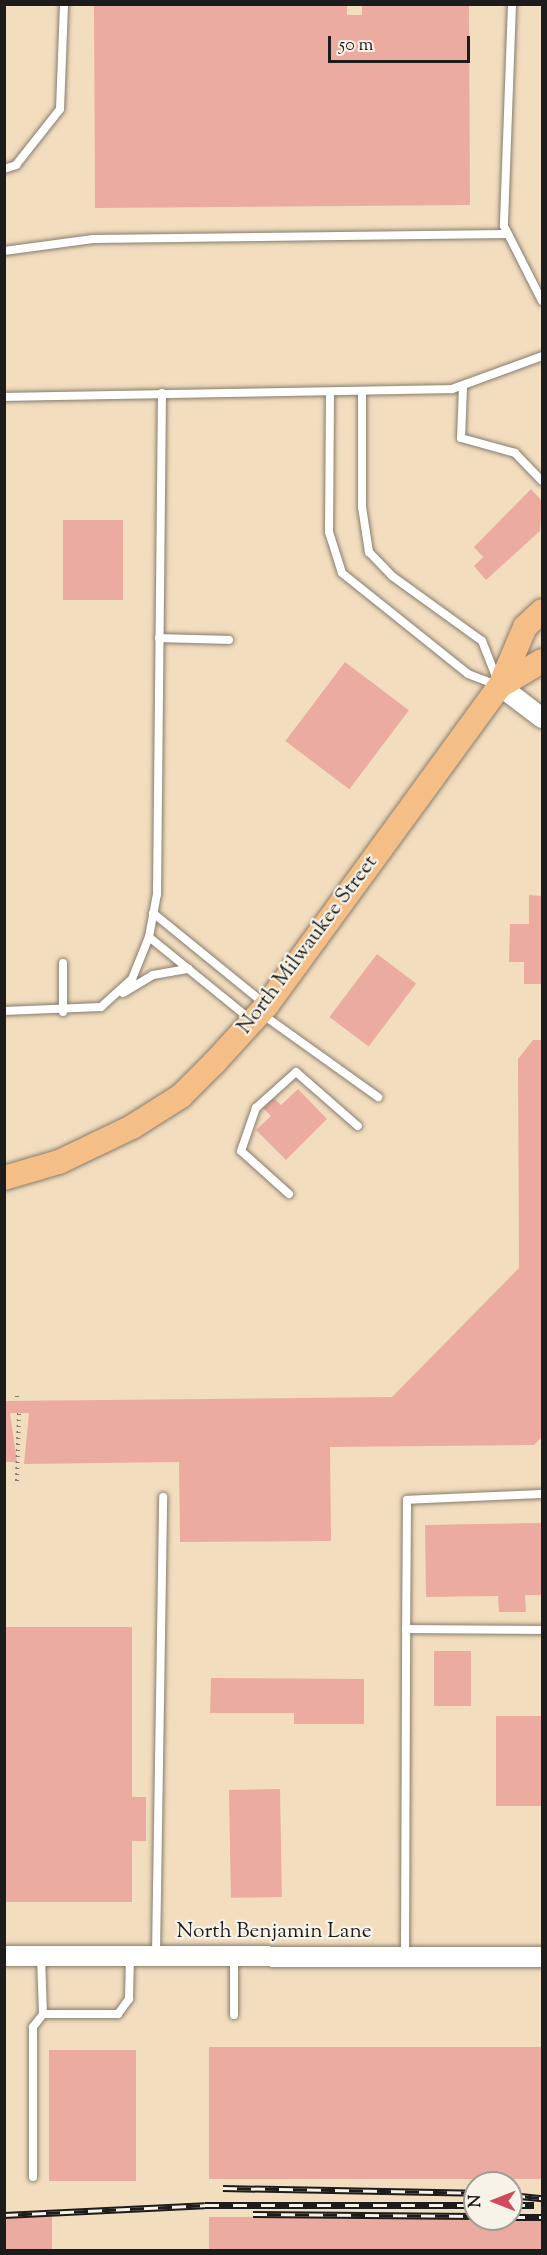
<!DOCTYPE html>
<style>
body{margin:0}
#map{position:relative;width:547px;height:2255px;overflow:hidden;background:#f2ddbe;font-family:"Sorts Mill Goudy",serif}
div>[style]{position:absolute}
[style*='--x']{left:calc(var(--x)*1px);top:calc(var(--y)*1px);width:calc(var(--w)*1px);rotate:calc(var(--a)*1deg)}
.building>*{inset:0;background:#ebaba1;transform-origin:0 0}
.path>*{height:4px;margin-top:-2px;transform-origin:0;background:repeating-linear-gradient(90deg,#877c6d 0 1.5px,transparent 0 6px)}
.roads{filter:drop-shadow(0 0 2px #877c6d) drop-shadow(0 0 2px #877c6d)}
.service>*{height:8px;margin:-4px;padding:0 4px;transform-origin:4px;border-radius:4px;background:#fff}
.tertiary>*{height:20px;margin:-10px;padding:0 10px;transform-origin:10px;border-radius:10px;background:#fff}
.primary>*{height:24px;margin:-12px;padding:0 12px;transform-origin:12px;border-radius:12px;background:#f6be87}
.rail>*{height:7px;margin-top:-3.5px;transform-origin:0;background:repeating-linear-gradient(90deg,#f7f3e8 0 14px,#1c1c1c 0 28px);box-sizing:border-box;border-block:2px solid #1c1c1c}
span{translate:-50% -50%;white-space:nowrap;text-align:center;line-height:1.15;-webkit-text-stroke:4.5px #f7f3e8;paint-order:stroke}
.street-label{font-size:21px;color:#1c1c1c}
.frame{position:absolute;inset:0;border:6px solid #1c1c1c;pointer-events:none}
.north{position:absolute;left:463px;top:2171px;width:60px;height:60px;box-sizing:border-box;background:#f7f3e8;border:2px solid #9f9d96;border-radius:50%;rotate:270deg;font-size:16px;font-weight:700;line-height:24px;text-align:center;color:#1c1c1c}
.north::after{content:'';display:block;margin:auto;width:21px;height:27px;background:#d1495b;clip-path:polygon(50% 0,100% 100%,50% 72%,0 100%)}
.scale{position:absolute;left:328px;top:36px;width:142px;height:27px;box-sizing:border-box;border:3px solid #1c1c1c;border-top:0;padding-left:8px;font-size:18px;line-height:21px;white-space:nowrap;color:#1c1c1c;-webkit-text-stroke:4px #f7f3e8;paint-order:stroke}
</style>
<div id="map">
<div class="building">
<i style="clip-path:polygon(94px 4px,347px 4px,347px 15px,362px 15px,362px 4px,469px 4px,470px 205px,95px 208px)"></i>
<i style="clip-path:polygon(531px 489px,542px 501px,540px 531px,486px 580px,474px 566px,483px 557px,474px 547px)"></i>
<i style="left:123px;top:520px;width:80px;height:60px;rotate:90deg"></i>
<i style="left:345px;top:662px;width:80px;height:99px;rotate:37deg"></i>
<i style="clip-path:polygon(529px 895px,542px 896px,542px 984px,524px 984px,524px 962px,509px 962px,510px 924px,529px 924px)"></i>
<i style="left:377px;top:954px;width:49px;height:79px;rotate:37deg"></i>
<i style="clip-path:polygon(533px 1040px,542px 1040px,542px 1437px,534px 1445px,330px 1447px,331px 1541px,180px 1542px,179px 1462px,24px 1464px,29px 1413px,10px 1413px,17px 1462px,4px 1462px,4px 1401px,392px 1397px,519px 1268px,518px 1059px)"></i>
<i style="clip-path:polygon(298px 1089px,327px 1119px,286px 1160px,256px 1130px,271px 1116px,262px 1107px,272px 1096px,281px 1105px)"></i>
<i style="clip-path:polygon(542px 1523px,542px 1595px,525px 1595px,526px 1612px,499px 1612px,498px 1596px,426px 1597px,425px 1525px)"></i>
<i style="clip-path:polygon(4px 1627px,132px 1627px,132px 1797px,146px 1797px,146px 1841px,132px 1841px,132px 1902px,4px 1902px)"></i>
<i style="left:434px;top:1651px;width:37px;height:55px"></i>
<i style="clip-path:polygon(211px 1678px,364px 1679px,364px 1724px,294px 1724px,294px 1713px,210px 1713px)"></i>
<i style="left:542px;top:1716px;width:90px;height:46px;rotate:90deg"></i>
<i style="left:280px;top:1789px;width:108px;height:51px;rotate:89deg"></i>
<i style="left:209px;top:2047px;width:333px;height:132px"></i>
<i style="left:49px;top:2050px;width:87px;height:131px"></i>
<i style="left:4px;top:2216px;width:48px;height:34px"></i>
<i style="left:209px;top:2217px;width:333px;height:33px"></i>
</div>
<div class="path">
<i style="--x:17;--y:1396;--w:5;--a:90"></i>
<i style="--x:17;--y:1481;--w:68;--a:-88.3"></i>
</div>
<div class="roads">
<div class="service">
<i style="--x:512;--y:4;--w:222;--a:92.1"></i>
<i style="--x:504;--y:226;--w:84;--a:63.1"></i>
<i style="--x:4;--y:169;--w:13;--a:-18"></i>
<i style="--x:16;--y:165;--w:71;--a:-51.8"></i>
<i style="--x:60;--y:109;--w:105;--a:-87.8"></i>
<i style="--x:4;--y:251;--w:90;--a:-7.7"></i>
<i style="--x:93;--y:239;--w:414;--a:-0.7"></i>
<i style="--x:463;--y:387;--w:51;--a:92.2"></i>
<i style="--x:461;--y:438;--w:56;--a:15.5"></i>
<i style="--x:515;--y:453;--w:39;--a:46"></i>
<i style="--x:362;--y:392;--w:115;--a:90"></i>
<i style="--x:362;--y:507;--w:46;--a:81.2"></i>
<i style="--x:369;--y:552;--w:33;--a:46"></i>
<i style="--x:392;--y:576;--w:111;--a:35.8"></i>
<i style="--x:482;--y:641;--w:41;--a:68.5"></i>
<i style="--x:330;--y:393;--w:139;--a:90.4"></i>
<i style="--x:329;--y:532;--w:43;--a:72.4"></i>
<i style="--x:342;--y:573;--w:161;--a:38.7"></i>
<i style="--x:468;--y:674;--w:30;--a:21"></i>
<i style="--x:4;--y:397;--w:448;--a:-1"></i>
<i style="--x:452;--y:389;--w:96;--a:-20.1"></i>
<i style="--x:159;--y:638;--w:70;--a:1.6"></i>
<i style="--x:153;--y:913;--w:144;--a:39.1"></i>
<i style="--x:149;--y:937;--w:130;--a:39.1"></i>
<i style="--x:63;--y:963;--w:49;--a:90"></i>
<i style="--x:123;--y:993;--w:35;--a:-31"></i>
<i style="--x:153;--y:975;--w:36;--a:-10"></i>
<i style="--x:4;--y:1011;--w:97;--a:-2.4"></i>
<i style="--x:101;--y:1007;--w:42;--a:-42.1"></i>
<i style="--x:132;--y:979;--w:45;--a:-68"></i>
<i style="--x:149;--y:937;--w:44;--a:-79.5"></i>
<i style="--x:157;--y:894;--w:501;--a:-89.43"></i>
<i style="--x:262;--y:1014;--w:143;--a:35.6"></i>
<i style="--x:289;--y:1194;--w:64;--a:-138.1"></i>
<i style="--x:241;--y:1151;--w:46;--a:-70.8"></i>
<i style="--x:256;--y:1108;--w:54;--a:-42"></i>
<i style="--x:296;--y:1072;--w:82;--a:41.1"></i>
<i style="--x:542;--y:1494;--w:135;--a:177.5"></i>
<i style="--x:407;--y:1500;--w:129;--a:90.4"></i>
<i style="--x:406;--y:1629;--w:136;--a:0.4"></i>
<i style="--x:156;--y:1954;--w:457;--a:-89.1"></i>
<i style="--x:234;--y:1957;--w:58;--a:90"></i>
<i style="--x:405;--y:1957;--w:328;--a:-89.8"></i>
<i style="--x:43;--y:2014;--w:75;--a:0"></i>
<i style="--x:118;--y:2014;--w:19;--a:-54"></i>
<i style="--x:129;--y:1999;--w:43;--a:-88.7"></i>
<i style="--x:33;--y:2177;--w:150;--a:-90"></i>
<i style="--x:33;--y:2027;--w:16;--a:-52"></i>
<i style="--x:43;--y:2014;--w:56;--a:-92"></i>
</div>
<div class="tertiary">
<i style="--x:500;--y:686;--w:53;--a:37.3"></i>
<i style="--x:4;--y:1956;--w:538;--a:0.11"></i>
</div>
<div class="primary">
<i style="--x:500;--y:686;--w:49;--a:-30.8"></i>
<i style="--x:4;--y:1178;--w:57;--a:-16.2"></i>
<i style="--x:59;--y:1162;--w:81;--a:-25.6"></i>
<i style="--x:132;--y:1127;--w:58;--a:-32.3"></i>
<i style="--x:181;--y:1096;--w:48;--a:-45"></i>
<i style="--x:215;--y:1062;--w:77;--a:-47.6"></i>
<i style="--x:267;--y:1005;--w:395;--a:-53.9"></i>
<i style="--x:500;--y:686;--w:64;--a:-67"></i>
<i style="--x:525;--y:627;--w:23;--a:-43"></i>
</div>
</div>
<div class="rail">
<i style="--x:223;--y:2188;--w:252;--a:1.1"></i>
<i style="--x:511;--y:2195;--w:31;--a:6"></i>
<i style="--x:511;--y:2205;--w:23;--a:0"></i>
<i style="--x:253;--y:2214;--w:222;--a:0.5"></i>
<i style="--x:4;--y:2215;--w:201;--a:-2.8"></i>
<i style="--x:205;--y:2205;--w:270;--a:0"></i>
<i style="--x:511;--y:2217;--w:31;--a:0"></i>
</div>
<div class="street-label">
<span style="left:308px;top:945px;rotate:-53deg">North Milwaukee Street</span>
<span style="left:274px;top:1932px">North Benjamin Lane</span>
</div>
<div class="frame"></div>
<div class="north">N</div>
<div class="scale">50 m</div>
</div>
